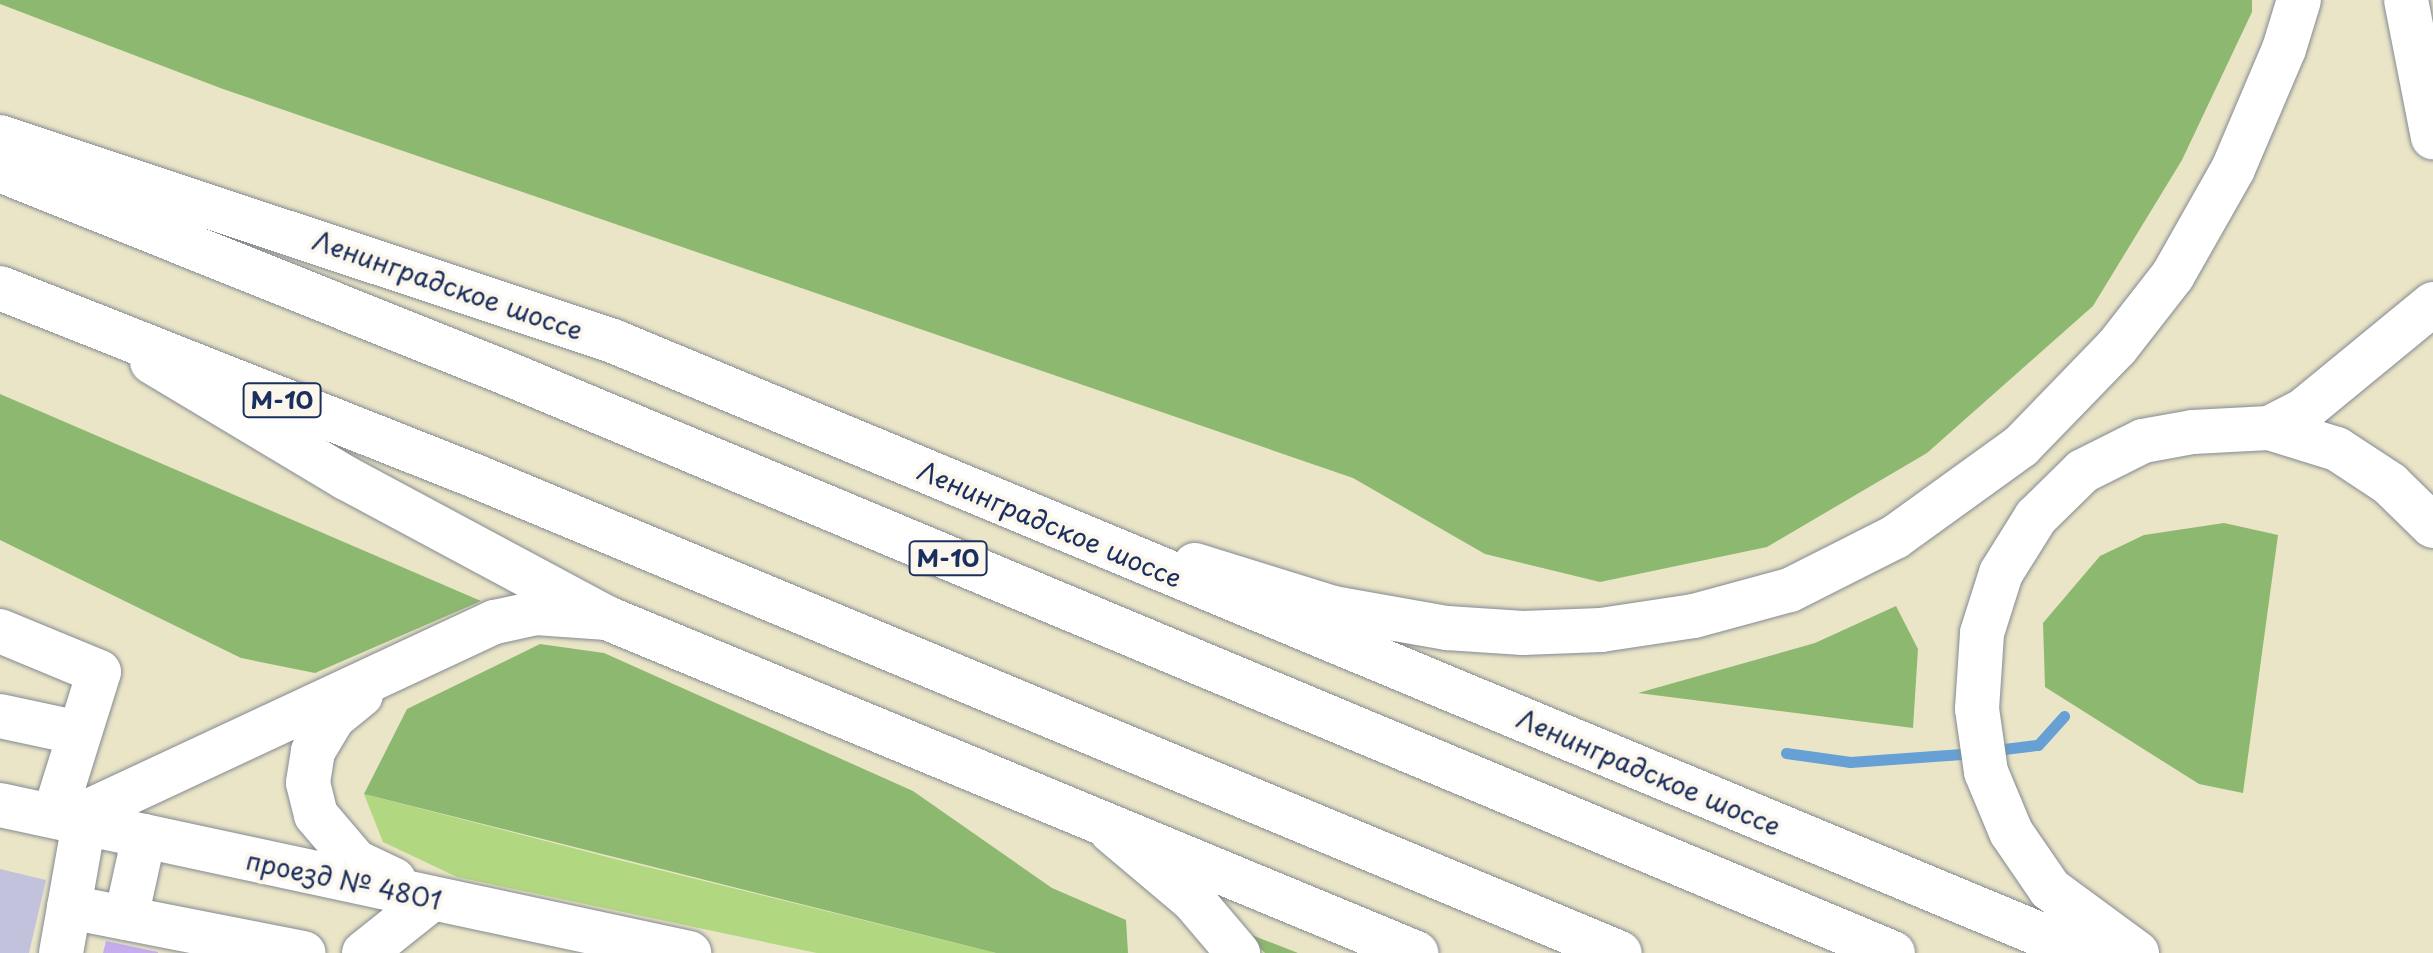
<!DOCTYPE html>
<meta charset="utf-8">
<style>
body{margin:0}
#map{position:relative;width:2433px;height:953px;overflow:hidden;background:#ebe5c7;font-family:"Playpen Sans",sans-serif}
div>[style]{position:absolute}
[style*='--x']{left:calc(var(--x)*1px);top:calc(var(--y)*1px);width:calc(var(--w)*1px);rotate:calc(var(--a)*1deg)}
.industrial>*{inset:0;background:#c2c2dc}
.green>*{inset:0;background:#b2d781}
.forest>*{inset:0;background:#8db86f}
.stream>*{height:11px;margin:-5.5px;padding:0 5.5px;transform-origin:5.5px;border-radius:5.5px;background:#66a0d5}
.building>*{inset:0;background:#c5aded}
.roads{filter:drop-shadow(0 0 2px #838a92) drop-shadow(0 0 2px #838a92)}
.minor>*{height:44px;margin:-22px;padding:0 22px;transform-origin:22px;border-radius:22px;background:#fff}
.major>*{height:44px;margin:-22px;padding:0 22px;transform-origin:22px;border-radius:22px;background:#fff}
.highway>*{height:44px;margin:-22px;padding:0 22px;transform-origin:22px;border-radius:22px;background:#fff}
span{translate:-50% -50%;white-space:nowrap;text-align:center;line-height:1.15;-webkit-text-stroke:8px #fbf7ec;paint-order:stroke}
.shield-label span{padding:2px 6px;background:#fbf7ec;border:2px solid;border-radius:6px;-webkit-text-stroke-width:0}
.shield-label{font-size:24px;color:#1b2f5e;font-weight:700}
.street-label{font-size:26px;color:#1b2f5e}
</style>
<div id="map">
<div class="industrial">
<i style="clip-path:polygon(0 869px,46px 880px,29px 953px,0 953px)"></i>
</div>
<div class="green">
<i style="clip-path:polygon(364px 794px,619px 860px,996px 953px,817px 953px,457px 877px,383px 842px)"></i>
</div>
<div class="forest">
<i style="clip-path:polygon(0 0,2252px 0,2252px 12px,2182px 160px,2093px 306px,1927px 453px,1767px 547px,1600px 582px,1485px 554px,1353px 478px,223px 89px,0 4px)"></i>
<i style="clip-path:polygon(0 394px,481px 601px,315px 673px,241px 658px,0 540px)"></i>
<i style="clip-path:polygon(2224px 523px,2278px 535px,2243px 793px,2199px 784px,2045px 687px,2043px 623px,2100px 556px,2144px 535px)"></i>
<i style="clip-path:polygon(1896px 606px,1918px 649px,1913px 728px,1638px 693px,1815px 643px)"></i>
<i style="clip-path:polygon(540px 644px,604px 653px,913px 791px,1052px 888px,1126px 920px,1128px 953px,996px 953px,364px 794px,407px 709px)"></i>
<i style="clip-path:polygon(1244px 932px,1298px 953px,1265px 953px)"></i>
</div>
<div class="stream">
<i style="--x:2004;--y:749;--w:34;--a:-7"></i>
<i style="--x:2038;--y:745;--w:39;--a:-48"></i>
<i style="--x:1786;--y:753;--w:65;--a:8"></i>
<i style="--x:1850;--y:762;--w:112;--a:-4.1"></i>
</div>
<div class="building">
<i style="clip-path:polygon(106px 941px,158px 952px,158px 953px,103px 953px)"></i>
</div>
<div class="roads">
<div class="minor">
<i style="--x:2406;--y:0;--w:140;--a:78.9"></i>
<i style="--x:2269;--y:428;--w:39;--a:-27"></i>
<i style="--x:2304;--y:410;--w:167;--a:-39.4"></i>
<i style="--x:1195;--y:565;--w:145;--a:17.3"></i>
<i style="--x:1333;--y:608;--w:116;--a:10"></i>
<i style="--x:1447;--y:628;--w:76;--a:3.8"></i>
<i style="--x:1523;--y:633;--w:78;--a:-2.2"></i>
<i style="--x:1601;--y:630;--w:94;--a:-8.6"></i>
<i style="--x:1694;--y:616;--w:99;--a:-15.2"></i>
<i style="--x:1790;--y:590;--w:118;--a:-26.8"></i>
<i style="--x:1895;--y:537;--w:155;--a:-35.8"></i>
<i style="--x:2021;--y:446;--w:138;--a:-45.9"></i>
<i style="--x:2117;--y:347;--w:91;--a:-52.1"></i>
<i style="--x:2173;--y:275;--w:122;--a:-60.5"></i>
<i style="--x:2233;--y:169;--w:130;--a:-67"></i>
<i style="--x:2284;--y:49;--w:51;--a:-73"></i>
<i style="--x:0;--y:631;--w:107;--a:22.5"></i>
<i style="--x:99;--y:672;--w:151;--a:107.4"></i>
<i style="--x:361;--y:695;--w:36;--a:141"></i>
<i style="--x:333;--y:718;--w:39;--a:121"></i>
<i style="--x:313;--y:751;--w:32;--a:99"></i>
<i style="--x:308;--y:783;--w:33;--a:76"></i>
<i style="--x:316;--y:815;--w:62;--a:49.6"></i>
<i style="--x:356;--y:862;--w:42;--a:25.3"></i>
<i style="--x:0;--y:716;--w:81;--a:12.1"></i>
<i style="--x:0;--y:805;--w:705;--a:12.12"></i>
<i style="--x:60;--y:815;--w:29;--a:-8"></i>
<i style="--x:89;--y:811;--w:448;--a:-25"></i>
<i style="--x:495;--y:622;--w:42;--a:-12.4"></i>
<i style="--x:536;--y:613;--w:71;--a:4"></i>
<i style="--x:1111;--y:831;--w:107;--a:40.1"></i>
<i style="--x:1193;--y:900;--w:70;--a:49.7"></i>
<i style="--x:69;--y:907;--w:239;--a:11.1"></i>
<i style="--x:126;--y:918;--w:84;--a:-77.6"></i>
<i style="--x:61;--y:953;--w:132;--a:-80"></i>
<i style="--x:364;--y:953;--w:87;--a:-38.5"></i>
</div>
<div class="major">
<i style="--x:0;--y:137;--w:646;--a:18.41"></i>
<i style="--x:613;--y:341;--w:1594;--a:22.58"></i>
<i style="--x:152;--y:362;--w:226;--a:30.9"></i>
<i style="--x:346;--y:478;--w:296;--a:28.2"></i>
<i style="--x:607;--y:618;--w:876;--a:22.49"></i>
<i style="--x:2137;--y:953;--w:108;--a:-143.7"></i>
<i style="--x:2050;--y:889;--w:69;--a:-124.4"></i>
<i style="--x:2011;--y:832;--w:65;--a:-112.6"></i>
<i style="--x:1986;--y:772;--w:64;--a:-98.1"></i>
<i style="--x:1977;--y:709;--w:76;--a:-86.2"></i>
<i style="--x:1982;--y:633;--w:63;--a:-72.4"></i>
<i style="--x:2001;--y:573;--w:66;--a:-58"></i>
<i style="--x:2036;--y:517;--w:66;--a:-44.4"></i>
<i style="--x:2083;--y:471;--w:67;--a:-26.6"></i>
<i style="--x:2143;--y:441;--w:51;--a:-10.2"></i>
<i style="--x:2193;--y:432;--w:76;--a:-3"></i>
<i style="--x:2269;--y:428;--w:71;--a:17.2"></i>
<i style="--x:2337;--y:449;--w:64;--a:33.4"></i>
<i style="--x:2390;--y:484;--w:60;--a:44.3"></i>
</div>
<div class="highway">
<i style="--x:0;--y:170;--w:551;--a:21.86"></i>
<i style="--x:511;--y:375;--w:1498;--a:22.7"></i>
<i style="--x:0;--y:288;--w:511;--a:21.59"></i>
<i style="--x:475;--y:476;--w:1240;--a:22.62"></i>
</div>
</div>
<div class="shield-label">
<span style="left:282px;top:400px">М-10</span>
<span style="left:948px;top:558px">М-10</span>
</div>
<div class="street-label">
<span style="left:448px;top:285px;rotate:19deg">Ленинградское шоссе</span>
<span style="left:1050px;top:524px;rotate:23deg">Ленинградское шоссе</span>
<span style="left:1649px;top:772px;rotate:23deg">Ленинградское шоссе</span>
<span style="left:344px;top:880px;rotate:12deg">проезд № 4801</span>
</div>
</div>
